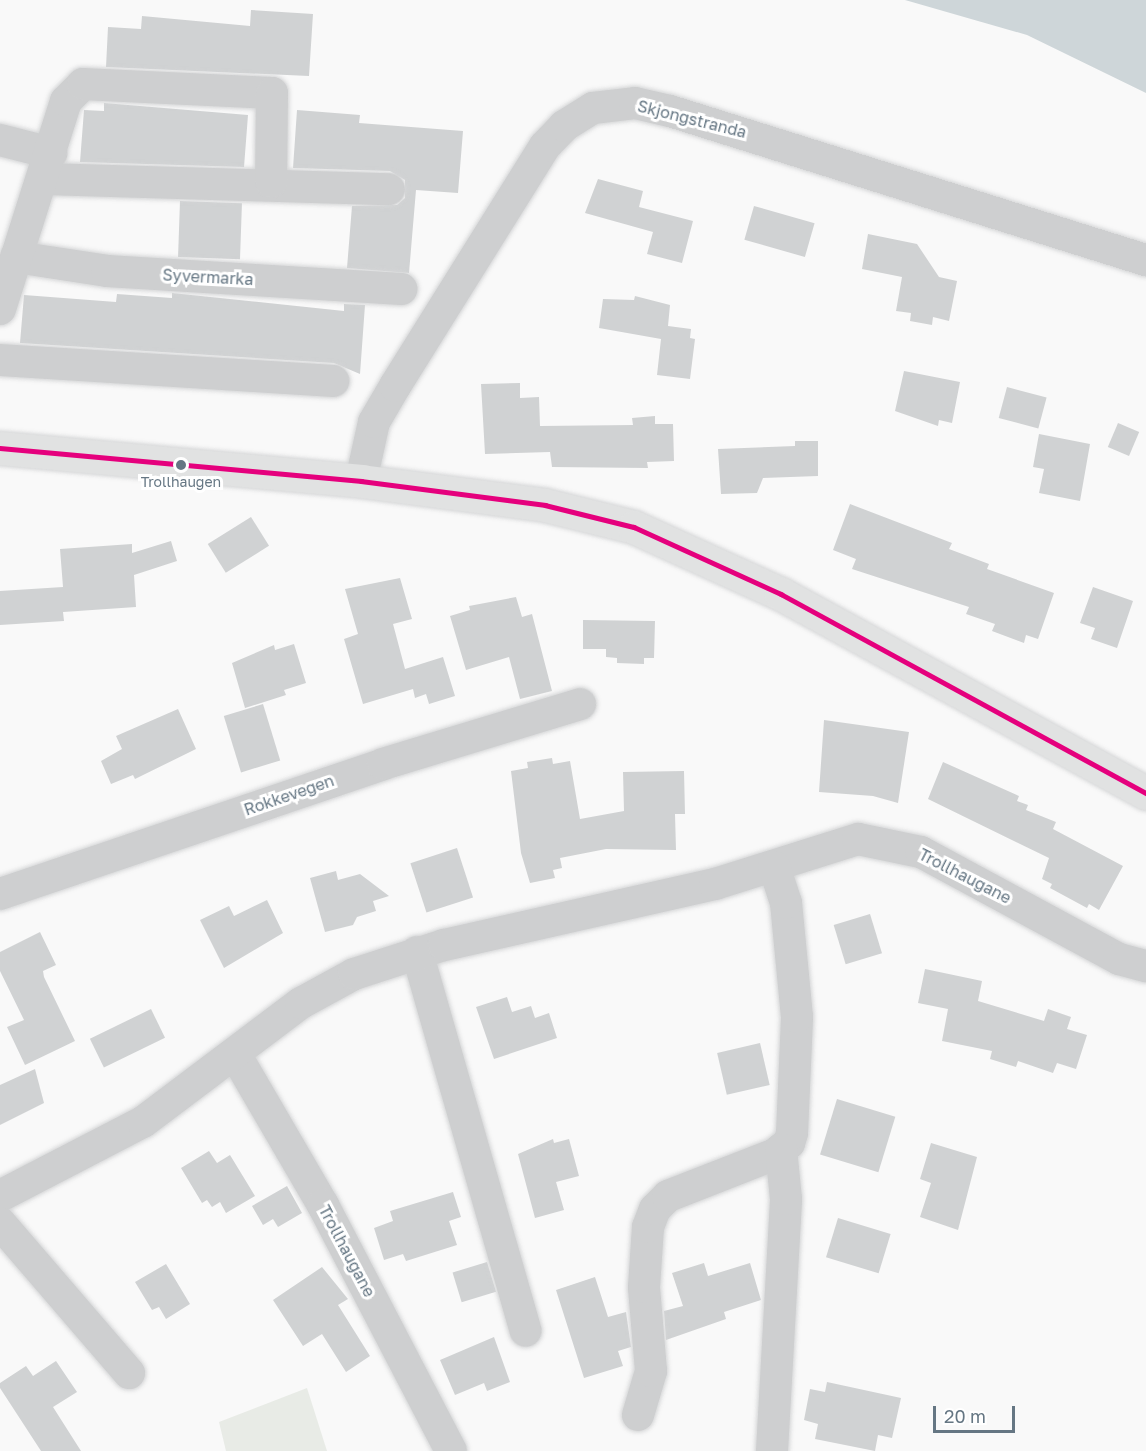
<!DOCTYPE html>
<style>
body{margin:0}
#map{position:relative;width:1146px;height:1451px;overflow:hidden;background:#f9f9f9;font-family:"Golos Text",sans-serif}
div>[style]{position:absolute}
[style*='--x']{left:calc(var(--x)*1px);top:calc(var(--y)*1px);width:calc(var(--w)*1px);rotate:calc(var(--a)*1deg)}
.green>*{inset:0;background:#e8ebe6}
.water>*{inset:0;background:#ced6d9}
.building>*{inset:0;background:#d0d2d3;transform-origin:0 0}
.roads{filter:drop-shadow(0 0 2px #d5d6d7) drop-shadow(0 0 2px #d5d6d7)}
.street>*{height:32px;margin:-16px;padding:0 16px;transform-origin:16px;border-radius:16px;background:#cecfd0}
.secondary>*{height:33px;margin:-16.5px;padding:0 16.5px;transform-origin:16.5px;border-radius:16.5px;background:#e1e2e2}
.bus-1>*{height:4.5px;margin:-2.25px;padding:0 2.25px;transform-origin:2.25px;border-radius:2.25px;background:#e5007d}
.dots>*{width:16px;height:16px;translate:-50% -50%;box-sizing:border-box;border:3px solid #fff;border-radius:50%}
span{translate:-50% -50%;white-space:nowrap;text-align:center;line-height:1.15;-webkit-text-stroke:6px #fff;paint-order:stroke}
.bus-label{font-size:14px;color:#657683}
.street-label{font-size:16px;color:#657683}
.scale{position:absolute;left:933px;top:1406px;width:82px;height:27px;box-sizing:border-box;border:3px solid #657683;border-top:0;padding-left:8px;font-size:18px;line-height:21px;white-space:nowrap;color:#657683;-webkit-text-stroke:4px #fff;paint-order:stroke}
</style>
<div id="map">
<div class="green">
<i style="clip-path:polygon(307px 1388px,327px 1451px,226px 1451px,219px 1422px)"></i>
</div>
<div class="water">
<i style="clip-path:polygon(905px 0,1146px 0,1146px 93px,1027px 35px)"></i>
</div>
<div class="building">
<i style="clip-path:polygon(251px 10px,313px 14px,309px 76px,106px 67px,108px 27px,141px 29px,142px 16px,250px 26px)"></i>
<i style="clip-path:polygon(104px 103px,248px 115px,244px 167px,80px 162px,84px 110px,104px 111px)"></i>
<i style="clip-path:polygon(297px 110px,360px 115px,359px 123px,463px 131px,458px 193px,416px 190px,409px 273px,347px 268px,352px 206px,397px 205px,405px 198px,405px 180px,390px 171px,293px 168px)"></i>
<i style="clip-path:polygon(598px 179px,643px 191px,639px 207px,693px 221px,682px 263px,647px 254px,653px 232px,585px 213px)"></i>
<i style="left:180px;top:201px;width:62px;height:56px;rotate:2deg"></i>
<i style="left:754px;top:206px;width:63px;height:35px;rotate:16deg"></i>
<i style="clip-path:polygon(868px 234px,917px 244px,939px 277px,957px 281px,949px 321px,933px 317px,932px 325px,910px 321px,911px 313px,896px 311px,902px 277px,862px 269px)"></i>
<i style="clip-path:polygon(172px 293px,344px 311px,344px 304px,365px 305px,360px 374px,334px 363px,20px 343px,24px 295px,116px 302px,117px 294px,172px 298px)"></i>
<i style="clip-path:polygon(635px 296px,670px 305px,668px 326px,691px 329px,690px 338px,695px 339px,690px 379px,657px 375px,661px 339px,599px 328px,603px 299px,634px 300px)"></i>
<i style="clip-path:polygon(904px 371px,960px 382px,952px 423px,939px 420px,938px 426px,895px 411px)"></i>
<i style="clip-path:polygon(520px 383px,520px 398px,539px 397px,540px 426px,633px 425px,632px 418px,655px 416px,655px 424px,673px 424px,674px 461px,647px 462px,648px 468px,552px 467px,550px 452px,485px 454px,481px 384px)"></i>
<i style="left:1007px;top:387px;width:41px;height:32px;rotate:15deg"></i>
<i style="left:1118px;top:423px;width:23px;height:26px;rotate:23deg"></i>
<i style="clip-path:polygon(1039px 434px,1090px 444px,1080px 501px,1039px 493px,1044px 469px,1033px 467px)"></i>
<i style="clip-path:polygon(795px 441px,818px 441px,818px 476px,763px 478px,757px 493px,721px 494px,718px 449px,795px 446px)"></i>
<i style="clip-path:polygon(850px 504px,952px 543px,949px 549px,989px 564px,987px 569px,1054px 593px,1038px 639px,1026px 635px,1024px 643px,992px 631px,995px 624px,966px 614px,969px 607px,852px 569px,856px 559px,833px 550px)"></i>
<i style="left:251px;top:517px;width:34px;height:51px;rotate:58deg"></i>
<i style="clip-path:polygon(171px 541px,177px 561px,134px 575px,136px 607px,63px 612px,64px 621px,0 625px,0 591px,63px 587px,60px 549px,132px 544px,132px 553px)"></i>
<i style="clip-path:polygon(400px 578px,412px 619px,393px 624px,405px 669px,443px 657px,455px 696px,429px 704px,426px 694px,415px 698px,413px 689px,363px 704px,344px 639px,358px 634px,345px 589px)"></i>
<i style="clip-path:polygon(1093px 587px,1133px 601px,1117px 648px,1091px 639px,1095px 628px,1080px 623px)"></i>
<i style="clip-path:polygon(516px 597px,522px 617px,532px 614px,552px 691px,520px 699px,509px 657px,466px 670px,450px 616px,470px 610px,469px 606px)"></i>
<i style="clip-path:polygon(583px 620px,655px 621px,654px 658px,644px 658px,644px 664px,617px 663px,617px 658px,606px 657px,606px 649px,583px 649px)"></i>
<i style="clip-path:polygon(294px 644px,306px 683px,284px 690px,286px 695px,245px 708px,232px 663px,274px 645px,275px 650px)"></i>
<i style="left:263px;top:704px;width:59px;height:41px;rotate:73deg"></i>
<i style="clip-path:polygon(178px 709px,196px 749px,135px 779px,133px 775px,111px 784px,101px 761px,122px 749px,116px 736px)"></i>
<i style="clip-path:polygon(824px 720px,909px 732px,898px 803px,873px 796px,819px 792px)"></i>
<i style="clip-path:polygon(552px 758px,553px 764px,570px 761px,580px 819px,624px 811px,623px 772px,684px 771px,685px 814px,675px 814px,676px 850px,606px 849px,560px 858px,562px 868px,553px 870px,555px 878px,530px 883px,521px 853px,511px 771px,528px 768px,527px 762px)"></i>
<i style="clip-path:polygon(943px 762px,1019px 796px,1017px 801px,1028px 805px,1026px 810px,1056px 822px,1053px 829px,1123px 866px,1099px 910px,1089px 904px,1087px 908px,1050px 888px,1052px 884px,1042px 879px,1049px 858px,928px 799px)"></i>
<i style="left:457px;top:848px;width:52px;height:49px;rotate:72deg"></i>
<i style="clip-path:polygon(336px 871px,338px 880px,360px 874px,389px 896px,373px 901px,376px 911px,357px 917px,353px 925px,325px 932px,310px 878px)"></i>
<i style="clip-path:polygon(267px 900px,283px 933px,224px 968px,200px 920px,229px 906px,234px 916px)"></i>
<i style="left:870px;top:914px;width:41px;height:38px;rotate:73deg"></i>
<i style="clip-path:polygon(40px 932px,56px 965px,43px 971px,44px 977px,75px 1041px,25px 1065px,7px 1027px,24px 1020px,0 971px,0 952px)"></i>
<i style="clip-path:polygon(925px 969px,982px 981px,978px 1001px,1044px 1021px,1048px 1009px,1071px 1017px,1067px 1029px,1087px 1035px,1076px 1069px,1057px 1063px,1053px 1073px,1018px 1061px,1016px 1067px,990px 1059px,992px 1051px,942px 1041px,948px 1009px,918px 1003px)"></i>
<i style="clip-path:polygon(507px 997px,512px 1012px,531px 1006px,535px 1018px,549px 1013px,557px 1038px,494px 1059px,476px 1007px)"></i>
<i style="left:151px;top:1009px;width:32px;height:68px;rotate:64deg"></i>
<i style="left:760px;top:1043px;width:43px;height:44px;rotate:77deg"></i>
<i style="clip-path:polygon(35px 1069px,44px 1103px,0 1125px,0 1085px)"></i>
<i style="left:837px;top:1099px;width:61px;height:58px;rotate:17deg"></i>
<i style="clip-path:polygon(553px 1139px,554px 1143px,569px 1139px,579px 1176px,556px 1182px,564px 1210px,535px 1218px,518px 1154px)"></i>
<i style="clip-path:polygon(931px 1143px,977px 1157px,958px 1230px,920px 1217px,931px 1183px,920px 1179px)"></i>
<i style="clip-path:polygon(209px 1151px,217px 1163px,230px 1155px,255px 1196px,226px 1213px,220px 1202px,212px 1207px,207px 1200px,202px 1203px,181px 1168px)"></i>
<i style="clip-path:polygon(287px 1186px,302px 1213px,278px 1227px,273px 1219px,263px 1225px,252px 1206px)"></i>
<i style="clip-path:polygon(453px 1192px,461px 1217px,449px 1221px,457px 1245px,406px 1261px,403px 1254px,384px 1260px,374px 1228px,393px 1221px,390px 1211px)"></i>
<i style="left:838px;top:1218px;width:55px;height:41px;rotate:17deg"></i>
<i style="left:487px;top:1262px;width:31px;height:36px;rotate:73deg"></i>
<i style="clip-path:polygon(704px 1263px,708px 1276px,750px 1263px,761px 1300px,724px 1312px,726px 1319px,666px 1340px,664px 1311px,683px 1306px,672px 1273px)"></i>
<i style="clip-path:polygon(166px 1264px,190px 1304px,166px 1319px,159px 1307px,152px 1310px,135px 1282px)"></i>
<i style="clip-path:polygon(322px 1267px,348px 1299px,338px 1305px,370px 1356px,346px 1372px,322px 1334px,303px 1346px,273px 1300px)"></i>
<i style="clip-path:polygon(595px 1277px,608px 1317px,626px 1312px,631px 1347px,618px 1351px,623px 1366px,584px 1378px,556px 1290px)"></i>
<i style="clip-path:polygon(494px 1337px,510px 1382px,487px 1391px,484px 1383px,455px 1395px,440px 1360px)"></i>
<i style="clip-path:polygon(56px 1361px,77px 1392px,53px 1407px,81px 1451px,41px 1451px,0 1388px,0 1383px,26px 1366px,33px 1376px)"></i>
<i style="clip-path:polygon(827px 1382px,901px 1398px,892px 1438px,878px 1435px,875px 1451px,815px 1439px,818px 1424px,804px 1420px,810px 1389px,825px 1392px)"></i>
</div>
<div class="roads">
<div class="street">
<i style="--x:0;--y:140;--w:53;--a:14.3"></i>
<i style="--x:44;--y:179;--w:345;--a:1.7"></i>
<i style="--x:16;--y:257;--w:92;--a:8.7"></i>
<i style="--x:107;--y:271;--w:295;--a:3.5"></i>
<i style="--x:0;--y:309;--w:218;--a:-72.4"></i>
<i style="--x:66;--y:101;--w:24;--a:-45"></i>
<i style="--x:83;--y:84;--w:189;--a:2.7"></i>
<i style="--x:272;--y:93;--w:89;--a:90.6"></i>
<i style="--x:0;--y:360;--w:334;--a:3.6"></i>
<i style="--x:361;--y:481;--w:60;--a:-77.6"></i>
<i style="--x:374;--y:422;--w:42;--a:-59.7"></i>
<i style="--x:395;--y:386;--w:283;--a:-58"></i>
<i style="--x:545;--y:146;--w:28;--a:-46"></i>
<i style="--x:564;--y:126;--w:34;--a:-32"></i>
<i style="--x:593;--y:108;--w:42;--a:-6.8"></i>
<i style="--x:635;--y:103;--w:36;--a:13"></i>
<i style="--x:670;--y:111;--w:499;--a:17.4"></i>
<i style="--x:0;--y:894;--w:404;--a:-18.7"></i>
<i style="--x:383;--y:764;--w:206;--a:-16.9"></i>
<i style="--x:417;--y:952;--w:394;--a:74"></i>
<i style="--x:235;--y:1054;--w:175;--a:59.8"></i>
<i style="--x:323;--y:1205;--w:277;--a:62.5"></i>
<i style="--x:0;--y:1196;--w:161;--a:-27.4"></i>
<i style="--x:143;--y:1122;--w:198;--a:-37"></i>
<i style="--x:301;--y:1003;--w:60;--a:-28.7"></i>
<i style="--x:354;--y:974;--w:95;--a:-17.9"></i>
<i style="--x:444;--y:945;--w:278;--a:-12.7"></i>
<i style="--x:715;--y:884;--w:150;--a:-17.5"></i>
<i style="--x:858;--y:839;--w:64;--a:11.7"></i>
<i style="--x:921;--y:852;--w:225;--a:28.4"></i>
<i style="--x:1119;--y:959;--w:28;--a:15"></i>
<i style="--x:0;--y:1223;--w:198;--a:49.3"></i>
<i style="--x:638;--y:1415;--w:46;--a:-73.5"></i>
<i style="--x:651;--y:1371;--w:84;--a:-94.8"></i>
<i style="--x:644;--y:1287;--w:60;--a:-86.2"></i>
<i style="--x:648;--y:1227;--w:19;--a:-69"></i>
<i style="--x:655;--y:1209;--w:18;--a:-45"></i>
<i style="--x:668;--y:1196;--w:115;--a:-21.4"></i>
<i style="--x:775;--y:1154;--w:18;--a:-38"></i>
<i style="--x:789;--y:1143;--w:10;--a:-73"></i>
<i style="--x:792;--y:1133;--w:116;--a:-87.5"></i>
<i style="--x:797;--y:1017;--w:115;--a:-95.5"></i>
<i style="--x:786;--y:903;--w:38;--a:-108"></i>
<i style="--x:772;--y:1451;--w:252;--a:-86.8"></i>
<i style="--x:786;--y:1199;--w:50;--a:-95.7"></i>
</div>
<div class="secondary">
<i style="--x:0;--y:448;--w:363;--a:5.2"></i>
<i style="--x:361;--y:481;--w:186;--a:7.4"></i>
<i style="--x:545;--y:505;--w:92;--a:13.9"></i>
<i style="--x:634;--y:527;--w:162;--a:24.5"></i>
<i style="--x:781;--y:594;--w:416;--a:28.6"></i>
</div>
</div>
<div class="bus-1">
<i style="--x:0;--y:448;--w:363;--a:5.2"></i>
<i style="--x:361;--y:481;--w:186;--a:7.4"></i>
<i style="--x:545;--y:505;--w:92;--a:13.9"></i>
<i style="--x:634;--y:527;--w:162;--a:24.5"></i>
<i style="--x:781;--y:594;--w:416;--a:28.6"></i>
</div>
<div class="dots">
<i style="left:181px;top:465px;background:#657683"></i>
</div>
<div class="bus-label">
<span style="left:181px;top:482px">Trollhaugen</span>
</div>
<div class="street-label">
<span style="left:692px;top:119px;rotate:14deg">Skjongstranda</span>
<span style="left:208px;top:277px;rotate:3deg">Syvermarka</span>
<span style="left:289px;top:795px;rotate:-19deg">Rokkevegen</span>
<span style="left:965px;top:876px;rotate:27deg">Trollhaugane</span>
<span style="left:347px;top:1251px;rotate:62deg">Trollhaugane</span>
</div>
<div class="scale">20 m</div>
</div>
